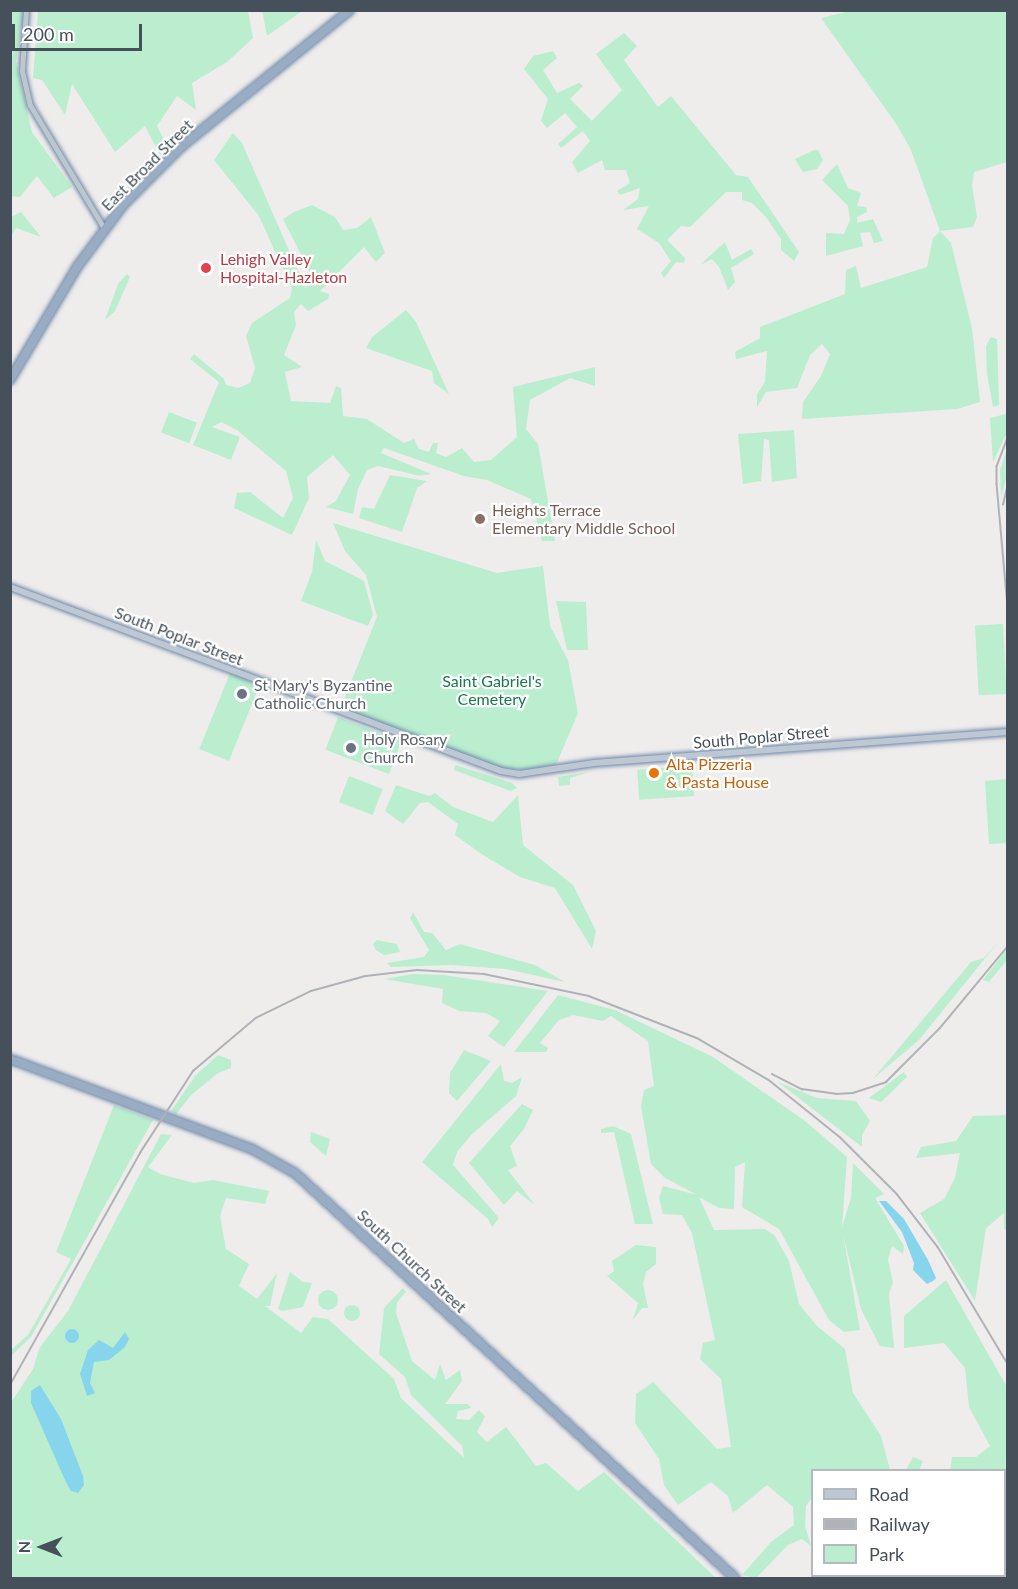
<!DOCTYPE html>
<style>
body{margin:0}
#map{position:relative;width:1018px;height:1589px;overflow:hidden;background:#efecec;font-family:Lato,sans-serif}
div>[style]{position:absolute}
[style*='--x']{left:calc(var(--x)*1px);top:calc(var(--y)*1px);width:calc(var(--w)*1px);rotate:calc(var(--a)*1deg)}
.green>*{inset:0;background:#baeecf;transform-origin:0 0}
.round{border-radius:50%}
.water>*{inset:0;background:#86d5ec}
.roads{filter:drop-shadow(0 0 2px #6f89a8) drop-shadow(0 0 2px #6f89a8)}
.tertiary>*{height:5px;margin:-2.5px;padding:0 2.5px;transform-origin:2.5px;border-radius:2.5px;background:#bdc7cf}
.secondary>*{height:6px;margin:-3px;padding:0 3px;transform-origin:3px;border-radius:3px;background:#bdc8d4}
.trunk>*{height:8px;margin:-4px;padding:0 4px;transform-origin:4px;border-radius:4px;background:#98acc4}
.rail>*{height:1.5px;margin:-0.75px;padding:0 0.75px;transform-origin:0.75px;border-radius:0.75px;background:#afb2b7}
.dots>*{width:16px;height:16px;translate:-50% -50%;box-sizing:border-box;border:3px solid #fff;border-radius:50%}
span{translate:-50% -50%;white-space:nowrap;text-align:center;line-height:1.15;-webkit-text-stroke:4.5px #fff;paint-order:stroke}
.street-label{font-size:16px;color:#45505a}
.health-label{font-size:16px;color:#be3a42}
.left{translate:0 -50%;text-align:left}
.education-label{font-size:16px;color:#785e54}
.park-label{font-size:16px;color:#167b4a}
.worship-label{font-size:16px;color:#5b616d}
.food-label{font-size:16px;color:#c56008}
.frame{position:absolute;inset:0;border:12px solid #45505a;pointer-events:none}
.legend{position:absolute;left:811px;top:1469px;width:195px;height:108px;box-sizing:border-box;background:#fff;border:2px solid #b5b9bd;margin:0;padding:8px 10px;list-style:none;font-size:18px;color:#45505a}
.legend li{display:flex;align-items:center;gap:12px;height:30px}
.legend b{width:30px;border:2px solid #b5b9bd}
.north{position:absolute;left:12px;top:1517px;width:60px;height:60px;-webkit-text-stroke:4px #fff;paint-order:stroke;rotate:270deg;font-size:16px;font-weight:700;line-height:24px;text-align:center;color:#45505a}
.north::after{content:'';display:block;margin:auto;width:21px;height:27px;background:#45505a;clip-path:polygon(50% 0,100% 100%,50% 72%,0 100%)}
.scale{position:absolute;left:12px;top:24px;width:130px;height:27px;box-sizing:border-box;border:3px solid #45505a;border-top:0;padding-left:8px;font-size:18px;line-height:21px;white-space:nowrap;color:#45505a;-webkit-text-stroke:4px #fff;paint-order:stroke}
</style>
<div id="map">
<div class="green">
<i style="clip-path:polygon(262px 10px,302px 10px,302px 11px,267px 36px)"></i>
<i style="clip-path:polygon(10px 11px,24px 11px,16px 62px,32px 132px,72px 187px,54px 198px,37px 176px,20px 197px,11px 196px)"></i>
<i style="clip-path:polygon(248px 11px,253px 38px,227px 62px,192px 83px,196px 110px,177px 96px,157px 126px,168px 148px,160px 155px,145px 126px,115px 152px,72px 84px,65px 115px,42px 80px,33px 78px,38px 11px)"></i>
<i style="clip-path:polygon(850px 11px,1007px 11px,1007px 162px,974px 172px,972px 185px,977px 217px,973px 227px,940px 231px,951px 243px,972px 328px,980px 402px,957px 409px,802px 419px,803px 402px,821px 376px,830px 354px,822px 344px,810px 355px,797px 388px,766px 392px,757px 407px,757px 394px,765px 382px,767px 351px,736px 359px,735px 352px,760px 338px,760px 327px,845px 294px,846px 270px,856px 266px,861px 288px,927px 267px,933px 238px,940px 231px,911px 150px,897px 125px,821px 18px)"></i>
<i style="clip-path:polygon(624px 33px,637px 46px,624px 60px,658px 107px,671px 96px,736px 175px,748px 177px,799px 252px,794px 261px,781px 250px,781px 239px,766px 217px,752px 203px,742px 200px,742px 192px,726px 192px,690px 227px,681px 226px,667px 240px,685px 258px,684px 263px,676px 262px,664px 278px,661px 273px,671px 261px,659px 243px,637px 229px,649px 206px,623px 210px,638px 199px,640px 188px,620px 195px,617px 191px,630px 183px,626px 170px,605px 170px,602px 160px,578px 173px,572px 162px,590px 141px,583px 131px,561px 148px,558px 144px,577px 127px,565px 113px,547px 128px,541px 121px,548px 99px,524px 69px,533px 56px,553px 51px,557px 58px,543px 70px,557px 93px,579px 83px,583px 86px,570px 99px,592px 121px,622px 90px,596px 54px)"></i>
<i style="clip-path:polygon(233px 133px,242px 143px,305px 287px,315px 282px,283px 219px,294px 212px,312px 205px,335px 217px,343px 230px,357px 228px,371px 217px,385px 253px,376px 262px,364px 247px,320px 291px,329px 294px,328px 299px,308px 311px,301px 304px,294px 312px,296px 325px,284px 355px,302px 367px,285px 372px,291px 401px,330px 403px,336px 386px,341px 388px,343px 416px,367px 419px,404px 443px,414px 439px,419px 449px,429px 452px,433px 443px,438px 443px,436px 453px,446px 457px,462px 448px,474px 462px,491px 460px,517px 437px,513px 387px,595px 367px,595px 386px,570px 378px,530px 400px,526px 429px,538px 444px,555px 541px,542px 541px,531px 499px,487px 480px,464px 476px,384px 448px,381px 453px,431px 474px,420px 476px,378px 466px,367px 470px,358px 489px,353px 514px,326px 507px,336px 501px,350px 475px,333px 455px,307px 477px,309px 498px,292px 535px,234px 508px,237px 493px,250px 492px,283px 518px,293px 498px,286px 471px,237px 430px,221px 422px,212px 427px,240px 437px,231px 460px,193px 445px,219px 382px,190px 359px,194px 354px,224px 379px,226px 385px,238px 388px,250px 383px,255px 368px,246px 336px,252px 323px,290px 298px,292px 289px,259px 216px,214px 160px)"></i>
<i style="clip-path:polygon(814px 150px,818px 150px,823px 160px,817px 169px,803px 172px,795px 159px)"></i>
<i style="clip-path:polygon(837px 164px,848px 188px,861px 193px,857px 206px,866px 207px,867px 212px,857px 217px,857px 223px,873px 219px,883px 241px,874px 243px,870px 232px,860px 233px,863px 246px,826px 256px,826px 233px,844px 234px,850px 220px,848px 206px,822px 180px)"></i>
<i style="clip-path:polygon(21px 212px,41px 237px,16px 228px,11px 236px,11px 217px)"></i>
<i style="clip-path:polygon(725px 242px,732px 260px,751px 249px,754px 254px,731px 268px,735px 282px,728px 290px,719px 267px,712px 259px,700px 265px)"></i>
<i style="clip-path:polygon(127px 274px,130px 277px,115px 311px,105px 320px,118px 284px)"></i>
<i style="clip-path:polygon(406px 310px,416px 322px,449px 394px,434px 383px,432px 371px,366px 348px,372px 337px)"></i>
<i style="clip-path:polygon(991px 337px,997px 339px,999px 405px,993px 407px,987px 374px,986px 346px)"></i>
<i style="left:169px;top:412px;width:30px;height:22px;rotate:21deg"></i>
<i style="clip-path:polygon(1006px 414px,1007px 433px,993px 462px,990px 418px)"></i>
<i style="clip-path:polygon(794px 430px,797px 478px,772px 482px,769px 440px,764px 439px,761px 481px,743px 484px,738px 434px)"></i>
<i style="clip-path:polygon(1007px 449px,1007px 476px,1001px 497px,1000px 470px)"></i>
<i style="clip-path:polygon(390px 475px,427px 481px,417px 488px,402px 532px,359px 518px,362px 507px,374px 509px)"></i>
<i style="clip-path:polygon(333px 523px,497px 573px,543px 566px,550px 626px,568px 660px,578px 713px,556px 765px,527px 770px,500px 768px,341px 707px,377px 617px,366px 575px,345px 551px)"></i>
<i style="clip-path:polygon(316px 540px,325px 561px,364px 581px,373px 614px,368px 626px,301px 601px,312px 572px)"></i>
<i style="clip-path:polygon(556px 601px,586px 602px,588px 650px,567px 650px)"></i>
<i style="left:1003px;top:624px;width:70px;height:28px;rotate:87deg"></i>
<i style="left:230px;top:673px;width:32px;height:82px;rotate:22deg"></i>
<i style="left:338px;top:717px;width:68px;height:35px;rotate:21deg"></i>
<i style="clip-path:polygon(455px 765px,512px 783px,517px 788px,511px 791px,454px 770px)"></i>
<i style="left:692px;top:766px;width:30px;height:55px;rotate:86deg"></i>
<i style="clip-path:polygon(589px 772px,570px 778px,570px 785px,559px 786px,558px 777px)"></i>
<i style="left:349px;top:776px;width:36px;height:28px;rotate:21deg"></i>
<i style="clip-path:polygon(1007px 779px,1007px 843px,989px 844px,985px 781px)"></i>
<i style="clip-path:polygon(396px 785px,429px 796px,435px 793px,453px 807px,493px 822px,518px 795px,523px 845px,573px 885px,596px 931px,592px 949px,555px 888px,520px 877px,483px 855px,455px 835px,458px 824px,428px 802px,420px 803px,403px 824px,385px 811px)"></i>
<i style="clip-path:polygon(413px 912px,424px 932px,432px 933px,446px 950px,460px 944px,535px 965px,565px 982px,506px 969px,451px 965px,391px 967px,387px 963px,424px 957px,429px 950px,410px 918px)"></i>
<i style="clip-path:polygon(377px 940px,397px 944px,400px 952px,384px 955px,376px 950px,373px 944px)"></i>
<i style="clip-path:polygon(999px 941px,919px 1040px,873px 1079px,971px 962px,984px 958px)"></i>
<i style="clip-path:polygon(1007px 949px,1007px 960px,989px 982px,983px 980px)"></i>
<i style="clip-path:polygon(413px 974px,444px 975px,548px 991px,504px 1047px,488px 1036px,500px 1021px,486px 1013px,459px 1011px,442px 1003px,443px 989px,384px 979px)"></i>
<i style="clip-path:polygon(558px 995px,615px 1010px,713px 1057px,805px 1121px,847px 1157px,842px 1227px,851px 1198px,853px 1163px,884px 1194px,875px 1198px,904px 1246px,903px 1254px,892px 1246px,888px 1260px,893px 1282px,889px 1294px,894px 1348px,880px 1346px,861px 1309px,843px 1234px,860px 1330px,844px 1332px,829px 1320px,779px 1229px,742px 1207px,745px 1162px,735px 1167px,734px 1209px,719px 1208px,699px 1197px,714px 1230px,765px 1229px,775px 1236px,789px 1261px,799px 1304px,817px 1326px,845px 1349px,853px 1393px,881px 1436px,890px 1470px,812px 1470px,812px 1498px,806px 1506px,805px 1526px,811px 1546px,802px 1539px,788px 1545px,756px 1578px,742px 1575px,771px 1542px,794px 1525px,793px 1507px,767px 1485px,733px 1513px,728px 1496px,711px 1482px,678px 1505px,664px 1485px,659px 1459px,635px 1423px,636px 1394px,653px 1382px,717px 1449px,731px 1447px,721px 1379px,700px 1359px,703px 1343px,715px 1340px,692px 1233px,682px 1215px,663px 1214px,659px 1198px,663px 1186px,697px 1195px,665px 1178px,651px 1164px,641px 1106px,644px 1090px,654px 1086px,648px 1041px,611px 1016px,603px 1021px,573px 1015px,559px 1020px,540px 1043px,548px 1048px,546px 1052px,514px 1052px)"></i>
<i style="clip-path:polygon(464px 1050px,491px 1061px,457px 1101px,449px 1093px,450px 1073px)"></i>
<i style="clip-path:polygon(218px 1055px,231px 1060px,231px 1068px,218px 1073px,191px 1095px,176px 1114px,171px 1111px,195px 1076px)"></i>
<i style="clip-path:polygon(501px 1064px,504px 1081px,512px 1083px,522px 1077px,516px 1096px,472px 1134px,457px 1152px,453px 1165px,499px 1218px,492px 1227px,488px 1219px,422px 1162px)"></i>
<i style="clip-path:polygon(904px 1072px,907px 1077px,881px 1102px,869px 1098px)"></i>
<i style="clip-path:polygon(778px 1082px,817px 1098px,856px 1101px,870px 1121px,862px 1135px,862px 1147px)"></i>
<i style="clip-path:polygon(522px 1104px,533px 1110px,524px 1129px,510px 1146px,517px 1166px,508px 1170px,535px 1205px,517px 1191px,504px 1205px,469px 1163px)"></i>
<i style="clip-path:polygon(114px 1105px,153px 1120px,31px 1337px,11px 1356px,11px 1350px,28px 1335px,71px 1259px,56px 1252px)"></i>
<i style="clip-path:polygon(1007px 1115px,1007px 1230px,1004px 1229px,1004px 1213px,986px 1228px,975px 1301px,920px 1213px,944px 1199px,955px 1178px,960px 1153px,916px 1158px,921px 1147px,956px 1141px,973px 1116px)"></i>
<i style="clip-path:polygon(613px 1126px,631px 1134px,653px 1224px,635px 1224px,614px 1132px,601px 1133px,601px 1129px)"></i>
<i style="clip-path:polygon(311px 1132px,330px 1139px,326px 1156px,310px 1142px)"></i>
<i style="clip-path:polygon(161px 1134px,172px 1135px,148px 1167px,160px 1174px,194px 1183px,213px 1180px,269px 1191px,265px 1204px,226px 1198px,220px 1216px,226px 1249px,249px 1264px,239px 1286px,257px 1299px,277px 1273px,270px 1306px,265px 1306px,301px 1333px,313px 1317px,328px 1319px,394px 1379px,401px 1398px,464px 1458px,462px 1446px,411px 1395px,405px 1377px,379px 1354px,384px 1308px,403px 1288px,406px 1292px,397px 1302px,396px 1313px,412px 1361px,435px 1380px,440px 1364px,446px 1380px,460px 1370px,462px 1381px,445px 1404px,468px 1404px,471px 1408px,458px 1411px,456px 1419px,469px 1420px,479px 1410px,485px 1416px,477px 1432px,487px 1442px,506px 1427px,536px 1466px,546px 1463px,578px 1491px,604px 1472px,716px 1578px,11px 1578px,10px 1404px,33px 1369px,40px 1347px,68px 1311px)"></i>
<i style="clip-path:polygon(636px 1245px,656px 1247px,656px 1264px,646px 1272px,643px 1284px,648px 1308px,642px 1308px,633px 1320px,638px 1303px,607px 1276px,614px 1271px,612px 1261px)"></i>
<i style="clip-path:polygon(290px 1272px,303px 1282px,312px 1283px,303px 1307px,282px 1311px,278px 1309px)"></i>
<i style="clip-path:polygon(946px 1280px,1007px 1387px,1005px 1528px,1004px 1470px,950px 1470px,952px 1457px,976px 1457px,990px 1446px,969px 1407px,965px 1368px,944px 1343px,904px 1348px,904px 1316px)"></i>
<i class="round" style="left:318px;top:1290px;width:20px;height:20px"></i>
<i class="round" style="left:344px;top:1305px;width:16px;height:16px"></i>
<i style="clip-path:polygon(913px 1457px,923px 1461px,919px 1470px,906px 1470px)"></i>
<i style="clip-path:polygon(1005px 1554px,1007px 1554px,1007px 1578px,974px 1576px,1004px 1576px)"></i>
</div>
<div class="water">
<i style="clip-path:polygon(879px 1201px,886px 1201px,904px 1219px,928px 1260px,936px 1278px,933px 1281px,927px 1284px,913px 1270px,914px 1263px,902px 1232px)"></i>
<i class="round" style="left:65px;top:1329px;width:14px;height:14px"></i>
<i style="clip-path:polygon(125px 1332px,129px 1339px,125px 1347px,109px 1360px,94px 1362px,90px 1383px,95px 1393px,87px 1396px,80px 1374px,88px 1350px,99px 1340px,113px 1348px)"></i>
<i style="clip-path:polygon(40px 1385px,61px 1419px,83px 1476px,84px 1485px,78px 1493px,71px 1491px,65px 1480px,31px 1403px,31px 1391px)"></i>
</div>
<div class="roads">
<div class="tertiary">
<i style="--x:26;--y:10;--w:61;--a:93.8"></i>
<i style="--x:22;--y:71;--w:35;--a:77"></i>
<i style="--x:30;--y:105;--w:144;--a:59"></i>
</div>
<div class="secondary">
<i style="--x:10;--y:587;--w:524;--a:20.54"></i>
<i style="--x:501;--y:771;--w:18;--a:9"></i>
<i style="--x:519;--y:774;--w:76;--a:-8.3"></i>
<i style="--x:594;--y:763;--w:415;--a:-4.3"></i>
</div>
<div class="trunk">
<i style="--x:10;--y:380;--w:131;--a:-59.3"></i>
<i style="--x:77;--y:267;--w:79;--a:-53.3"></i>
<i style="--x:124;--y:204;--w:82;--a:-45"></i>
<i style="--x:182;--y:146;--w:216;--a:-39"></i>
<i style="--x:10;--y:1059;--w:258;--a:20.4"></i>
<i style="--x:252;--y:1149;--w:49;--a:29.2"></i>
<i style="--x:295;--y:1173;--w:598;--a:42.63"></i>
</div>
</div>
<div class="rail">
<i style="--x:1008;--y:438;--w:30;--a:111"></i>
<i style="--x:997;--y:466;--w:18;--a:90"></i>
<i style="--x:997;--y:484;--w:123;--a:84.9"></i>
<i style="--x:1003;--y:505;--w:23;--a:-77"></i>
<i style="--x:772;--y:1074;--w:34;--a:27"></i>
<i style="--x:802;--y:1089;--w:34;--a:8"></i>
<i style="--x:836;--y:1094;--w:17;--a:-3"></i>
<i style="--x:853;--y:1093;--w:35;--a:-18"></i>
<i style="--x:886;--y:1082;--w:76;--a:-45"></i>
<i style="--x:940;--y:1028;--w:107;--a:-50.3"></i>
<i style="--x:10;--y:1385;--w:266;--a:-60.7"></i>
<i style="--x:140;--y:1153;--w:98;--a:-57.1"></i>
<i style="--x:193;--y:1071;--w:82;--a:-40.1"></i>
<i style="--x:256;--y:1018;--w:61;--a:-26.1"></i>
<i style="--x:311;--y:991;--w:57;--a:-15.3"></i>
<i style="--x:366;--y:976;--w:51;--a:-6.7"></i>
<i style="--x:417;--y:970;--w:67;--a:3.4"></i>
<i style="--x:484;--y:974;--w:107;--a:11.8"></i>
<i style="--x:589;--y:996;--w:116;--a:21.3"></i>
<i style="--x:697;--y:1038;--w:83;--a:30.3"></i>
<i style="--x:769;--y:1080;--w:91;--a:38.8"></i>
<i style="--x:840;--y:1137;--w:81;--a:45"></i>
<i style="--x:897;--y:1194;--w:67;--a:52.3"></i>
<i style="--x:938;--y:1247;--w:136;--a:59.1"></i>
</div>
<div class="dots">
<i style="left:206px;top:268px;background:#e0444e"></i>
<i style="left:480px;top:519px;background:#8d6e63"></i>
<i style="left:242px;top:694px;background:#6b7280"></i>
<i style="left:351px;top:748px;background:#6b7280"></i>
<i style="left:654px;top:773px;background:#e8710a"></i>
</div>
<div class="street-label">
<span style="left:147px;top:165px;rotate:-45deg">East Broad Street</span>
<span style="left:179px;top:636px;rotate:21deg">South Poplar Street</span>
<span style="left:761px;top:737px;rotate:-5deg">South Poplar Street</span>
<span style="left:412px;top:1261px;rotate:43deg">South Church Street</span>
</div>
<div class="health-label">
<span class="left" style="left:220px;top:268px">Lehigh Valley<br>Hospital-Hazleton</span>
</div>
<div class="education-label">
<span class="left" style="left:492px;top:519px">Heights Terrace<br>Elementary Middle School</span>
</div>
<div class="park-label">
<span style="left:492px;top:690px">Saint Gabriel's<br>Cemetery</span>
</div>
<div class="worship-label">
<span class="left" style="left:254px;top:694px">St Mary's Byzantine<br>Catholic Church</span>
<span class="left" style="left:363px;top:748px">Holy Rosary<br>Church</span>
</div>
<div class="food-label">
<span class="left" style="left:666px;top:773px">Alta Pizzeria<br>&amp; Pasta House</span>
</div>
<div class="frame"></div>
<ul class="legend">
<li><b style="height:8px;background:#bdc8d4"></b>Road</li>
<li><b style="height:8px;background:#afb2b7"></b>Railway</li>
<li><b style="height:16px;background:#baeecf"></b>Park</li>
</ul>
<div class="north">N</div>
<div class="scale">200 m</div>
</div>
